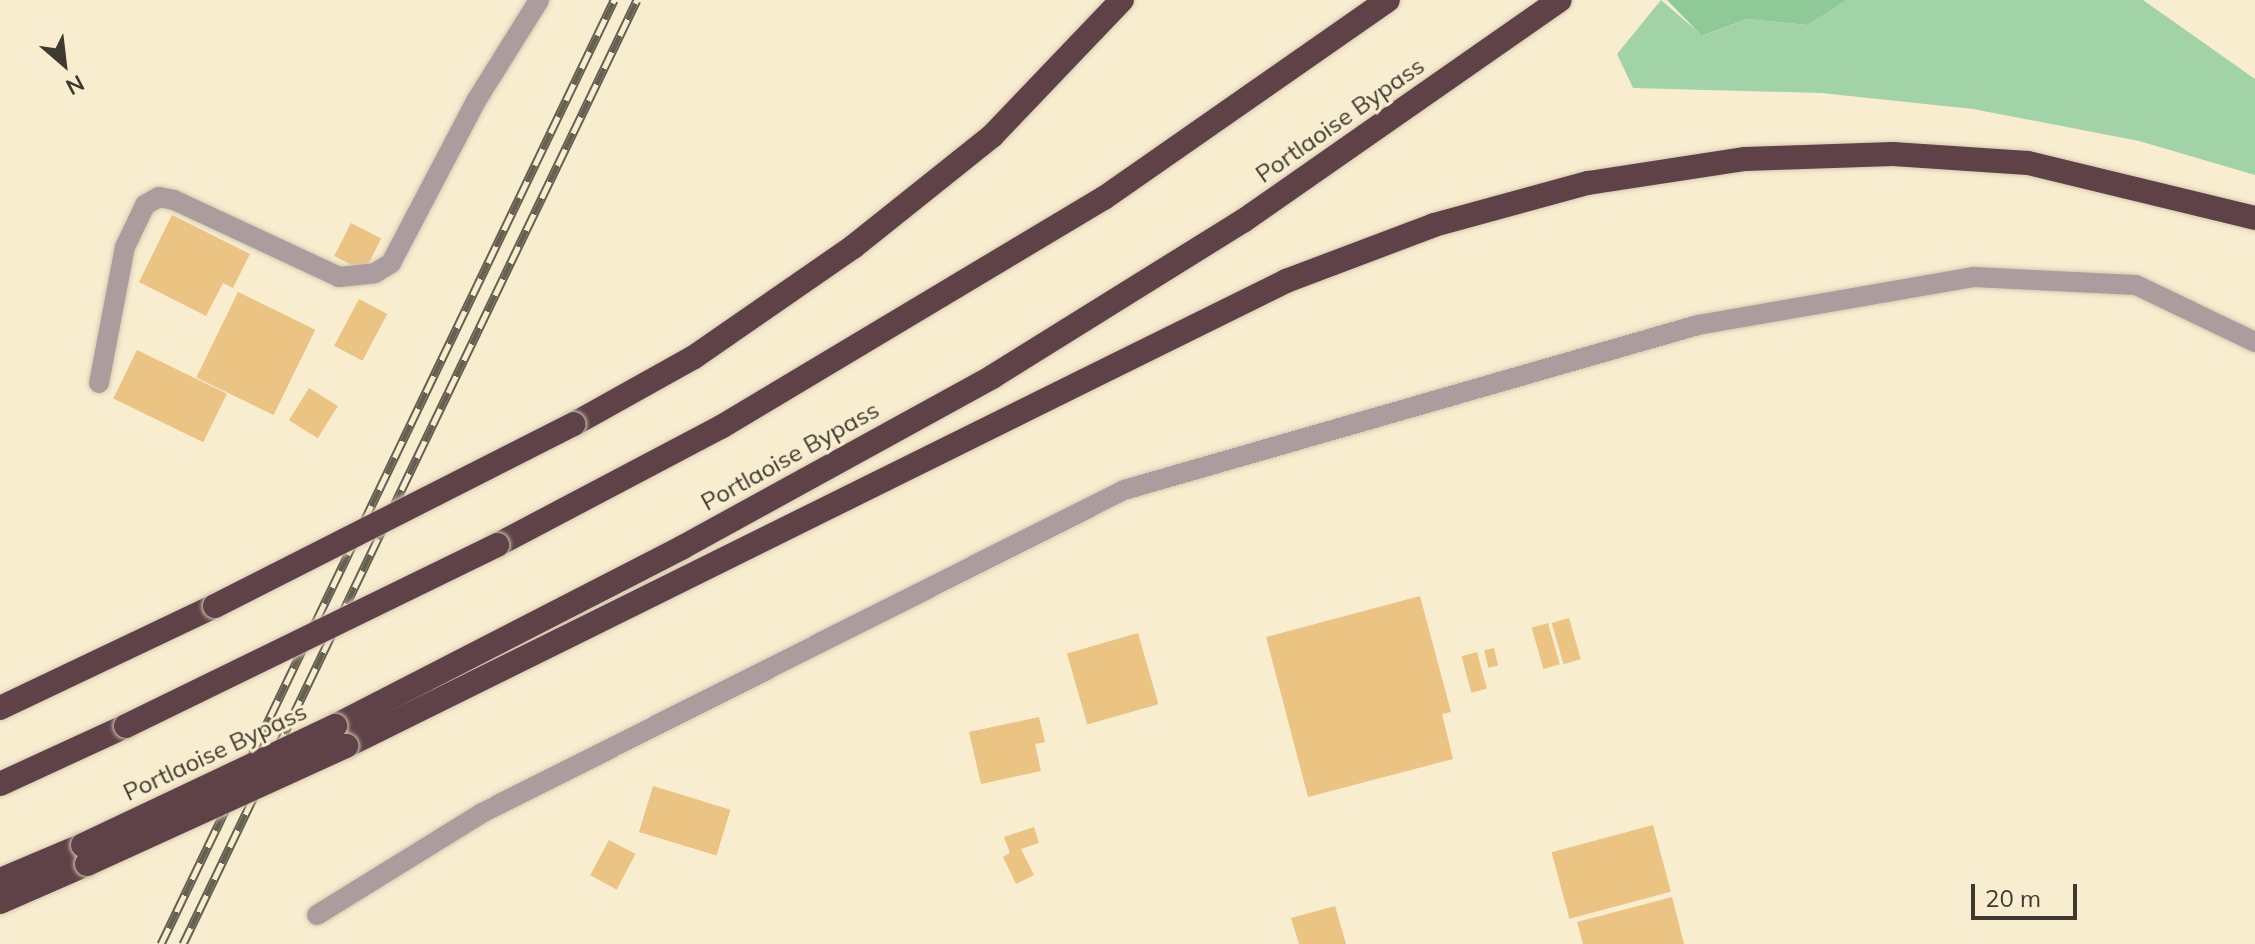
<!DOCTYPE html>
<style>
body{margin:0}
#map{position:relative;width:2255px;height:944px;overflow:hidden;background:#f9edd0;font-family:Mulish,sans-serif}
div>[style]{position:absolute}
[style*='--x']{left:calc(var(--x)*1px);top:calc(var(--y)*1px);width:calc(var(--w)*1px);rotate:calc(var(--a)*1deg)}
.green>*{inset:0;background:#a1d3a7}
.forest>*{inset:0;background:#8fc997}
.building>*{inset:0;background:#ebc383;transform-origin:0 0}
.roads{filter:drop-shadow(0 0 2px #d4c9b0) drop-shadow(0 0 2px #d4c9b0)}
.minor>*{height:20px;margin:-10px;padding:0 10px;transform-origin:10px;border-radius:10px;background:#ab9c9e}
.highway>*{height:24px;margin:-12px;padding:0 12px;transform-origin:12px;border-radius:12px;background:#5e4247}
.rail>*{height:9px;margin-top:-4.5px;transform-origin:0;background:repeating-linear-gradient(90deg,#f9edd0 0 18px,#666051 0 36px);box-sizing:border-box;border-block:2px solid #666051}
.bridges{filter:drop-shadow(0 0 2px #d4c9b0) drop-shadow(0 0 2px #d4c9b0)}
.highway-bridge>*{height:24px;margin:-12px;padding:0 12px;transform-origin:12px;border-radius:12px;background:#5e4247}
span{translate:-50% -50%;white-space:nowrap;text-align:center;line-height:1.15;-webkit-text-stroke:6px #f9edd0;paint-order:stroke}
.street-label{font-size:24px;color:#3f3a2f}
.north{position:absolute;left:24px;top:24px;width:80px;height:80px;-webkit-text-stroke:6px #f9edd0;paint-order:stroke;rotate:152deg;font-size:22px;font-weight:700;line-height:32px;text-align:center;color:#3f3a2f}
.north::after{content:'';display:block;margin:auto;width:28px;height:36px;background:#3f3a2f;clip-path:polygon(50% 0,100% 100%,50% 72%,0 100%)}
.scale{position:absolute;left:1971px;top:884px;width:106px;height:36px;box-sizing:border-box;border:4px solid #3f3a2f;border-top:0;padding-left:10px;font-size:24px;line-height:28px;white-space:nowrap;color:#3f3a2f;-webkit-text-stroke:6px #f9edd0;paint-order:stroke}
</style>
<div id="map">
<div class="green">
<i style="clip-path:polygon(1661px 0,1703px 36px,1747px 19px,1808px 25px,1847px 0,2143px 0,2255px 79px,2255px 175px,2139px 141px,1973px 109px,1821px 93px,1633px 88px,1617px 54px)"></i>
</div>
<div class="forest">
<i style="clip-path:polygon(1667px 0,1847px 0,1808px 25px,1747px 19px,1702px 36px)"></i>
</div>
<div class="building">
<i style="clip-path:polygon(172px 215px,250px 254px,233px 288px,223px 283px,206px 316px,139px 282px)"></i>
<i style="left:351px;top:223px;width:34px;height:37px;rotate:27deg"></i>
<i style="left:238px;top:292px;width:86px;height:95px;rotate:26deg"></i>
<i style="left:359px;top:299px;width:32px;height:53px;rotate:28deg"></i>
<i style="left:137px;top:350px;width:100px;height:54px;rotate:26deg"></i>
<i style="left:309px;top:388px;width:34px;height:38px;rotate:32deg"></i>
<i style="clip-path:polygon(1420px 596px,1451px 712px,1442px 714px,1453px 759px,1308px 797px,1266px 637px)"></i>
<i style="left:1569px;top:618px;width:43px;height:18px;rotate:74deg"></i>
<i style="left:1548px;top:623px;width:43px;height:17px;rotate:74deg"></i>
<i style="left:1138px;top:633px;width:74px;height:74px;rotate:74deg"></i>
<i style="left:1494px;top:648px;width:18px;height:10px;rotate:77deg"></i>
<i style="left:1477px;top:652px;width:38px;height:16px;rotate:75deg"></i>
<i style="clip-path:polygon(1039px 717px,1045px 742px,1035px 744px,1041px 771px,981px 784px,969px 732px)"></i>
<i style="left:653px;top:786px;width:81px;height:48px;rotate:17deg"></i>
<i style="left:1653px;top:825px;width:69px;height:105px;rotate:75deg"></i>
<i style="clip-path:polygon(1034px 827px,1039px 843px,1021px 849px,1034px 875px,1016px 884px,1003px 857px,1010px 853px,1004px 837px)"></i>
<i style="left:609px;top:840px;width:30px;height:40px;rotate:28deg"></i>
<i style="clip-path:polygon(1672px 897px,1684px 944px,1583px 944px,1577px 922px)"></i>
<i style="clip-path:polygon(1335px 906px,1346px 944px,1299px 944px,1291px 918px)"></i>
</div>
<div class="roads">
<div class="minor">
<i style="--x:99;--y:383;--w:138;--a:-79.2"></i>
<i style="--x:125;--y:247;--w:47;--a:-64.5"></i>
<i style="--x:145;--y:205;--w:16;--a:-30"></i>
<i style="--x:159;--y:197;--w:15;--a:11"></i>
<i style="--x:174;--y:200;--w:182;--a:25"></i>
<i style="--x:339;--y:277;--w:36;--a:-6"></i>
<i style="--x:375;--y:273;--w:19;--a:-32"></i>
<i style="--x:391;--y:263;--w:183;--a:-62.3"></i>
<i style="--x:476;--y:101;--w:119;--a:-58"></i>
<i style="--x:317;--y:915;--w:194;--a:-31.7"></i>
<i style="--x:482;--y:813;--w:719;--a:-26.71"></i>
<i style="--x:1124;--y:490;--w:597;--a:-16.04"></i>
<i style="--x:1698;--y:325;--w:279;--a:-9.9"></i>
<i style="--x:1973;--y:277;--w:163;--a:2.8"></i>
<i style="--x:2136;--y:285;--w:132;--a:25.6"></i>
</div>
<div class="highway">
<i style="--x:574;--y:424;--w:137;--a:-29.2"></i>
<i style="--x:694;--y:357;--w:193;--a:-34.7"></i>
<i style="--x:853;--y:247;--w:178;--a:-38.6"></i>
<i style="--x:992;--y:136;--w:188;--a:-46.3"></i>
<i style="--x:497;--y:545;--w:253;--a:-27.8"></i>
<i style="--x:721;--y:427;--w:446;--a:-30.9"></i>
<i style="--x:1104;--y:198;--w:346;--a:-34.9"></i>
<i style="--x:0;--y:708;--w:238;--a:-25.4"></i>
<i style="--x:335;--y:726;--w:391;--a:-27.2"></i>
<i style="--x:683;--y:547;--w:353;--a:-28.8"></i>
<i style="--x:992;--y:377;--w:296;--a:-31.9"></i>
<i style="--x:1243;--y:221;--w:386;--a:-34.9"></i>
<i style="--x:346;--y:746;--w:1049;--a:-26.32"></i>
<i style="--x:1286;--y:281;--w:158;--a:-20.7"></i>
<i style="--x:1434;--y:225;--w:160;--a:-15.3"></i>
<i style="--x:1588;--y:183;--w:159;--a:-8.7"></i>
<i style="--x:1745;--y:159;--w:148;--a:-1.9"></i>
<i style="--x:1893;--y:154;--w:135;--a:3.8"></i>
<i style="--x:2028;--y:163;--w:234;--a:13.6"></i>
<i style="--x:0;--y:784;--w:139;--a:-24.7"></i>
<i style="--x:0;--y:880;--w:90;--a:-22.9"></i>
<i style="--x:0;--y:902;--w:95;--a:-23.6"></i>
</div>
</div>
<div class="rail">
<i style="--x:161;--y:944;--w:1047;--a:-64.36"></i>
<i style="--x:183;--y:944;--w:1047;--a:-64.32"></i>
</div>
<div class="bridges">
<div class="highway-bridge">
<i style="--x:215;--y:606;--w:402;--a:-26.9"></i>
<i style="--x:126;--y:726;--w:413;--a:-26"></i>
<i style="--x:83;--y:845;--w:279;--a:-25.3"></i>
<i style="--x:87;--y:864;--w:285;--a:-24.5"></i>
</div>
</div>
<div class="street-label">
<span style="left:1340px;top:120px;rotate:-35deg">Portlaoise Bypass</span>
<span style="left:790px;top:456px;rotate:-29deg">Portlaoise Bypass</span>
<span style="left:215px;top:752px;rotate:-25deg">Portlaoise Bypass</span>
</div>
<div class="north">N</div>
<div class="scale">20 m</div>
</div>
